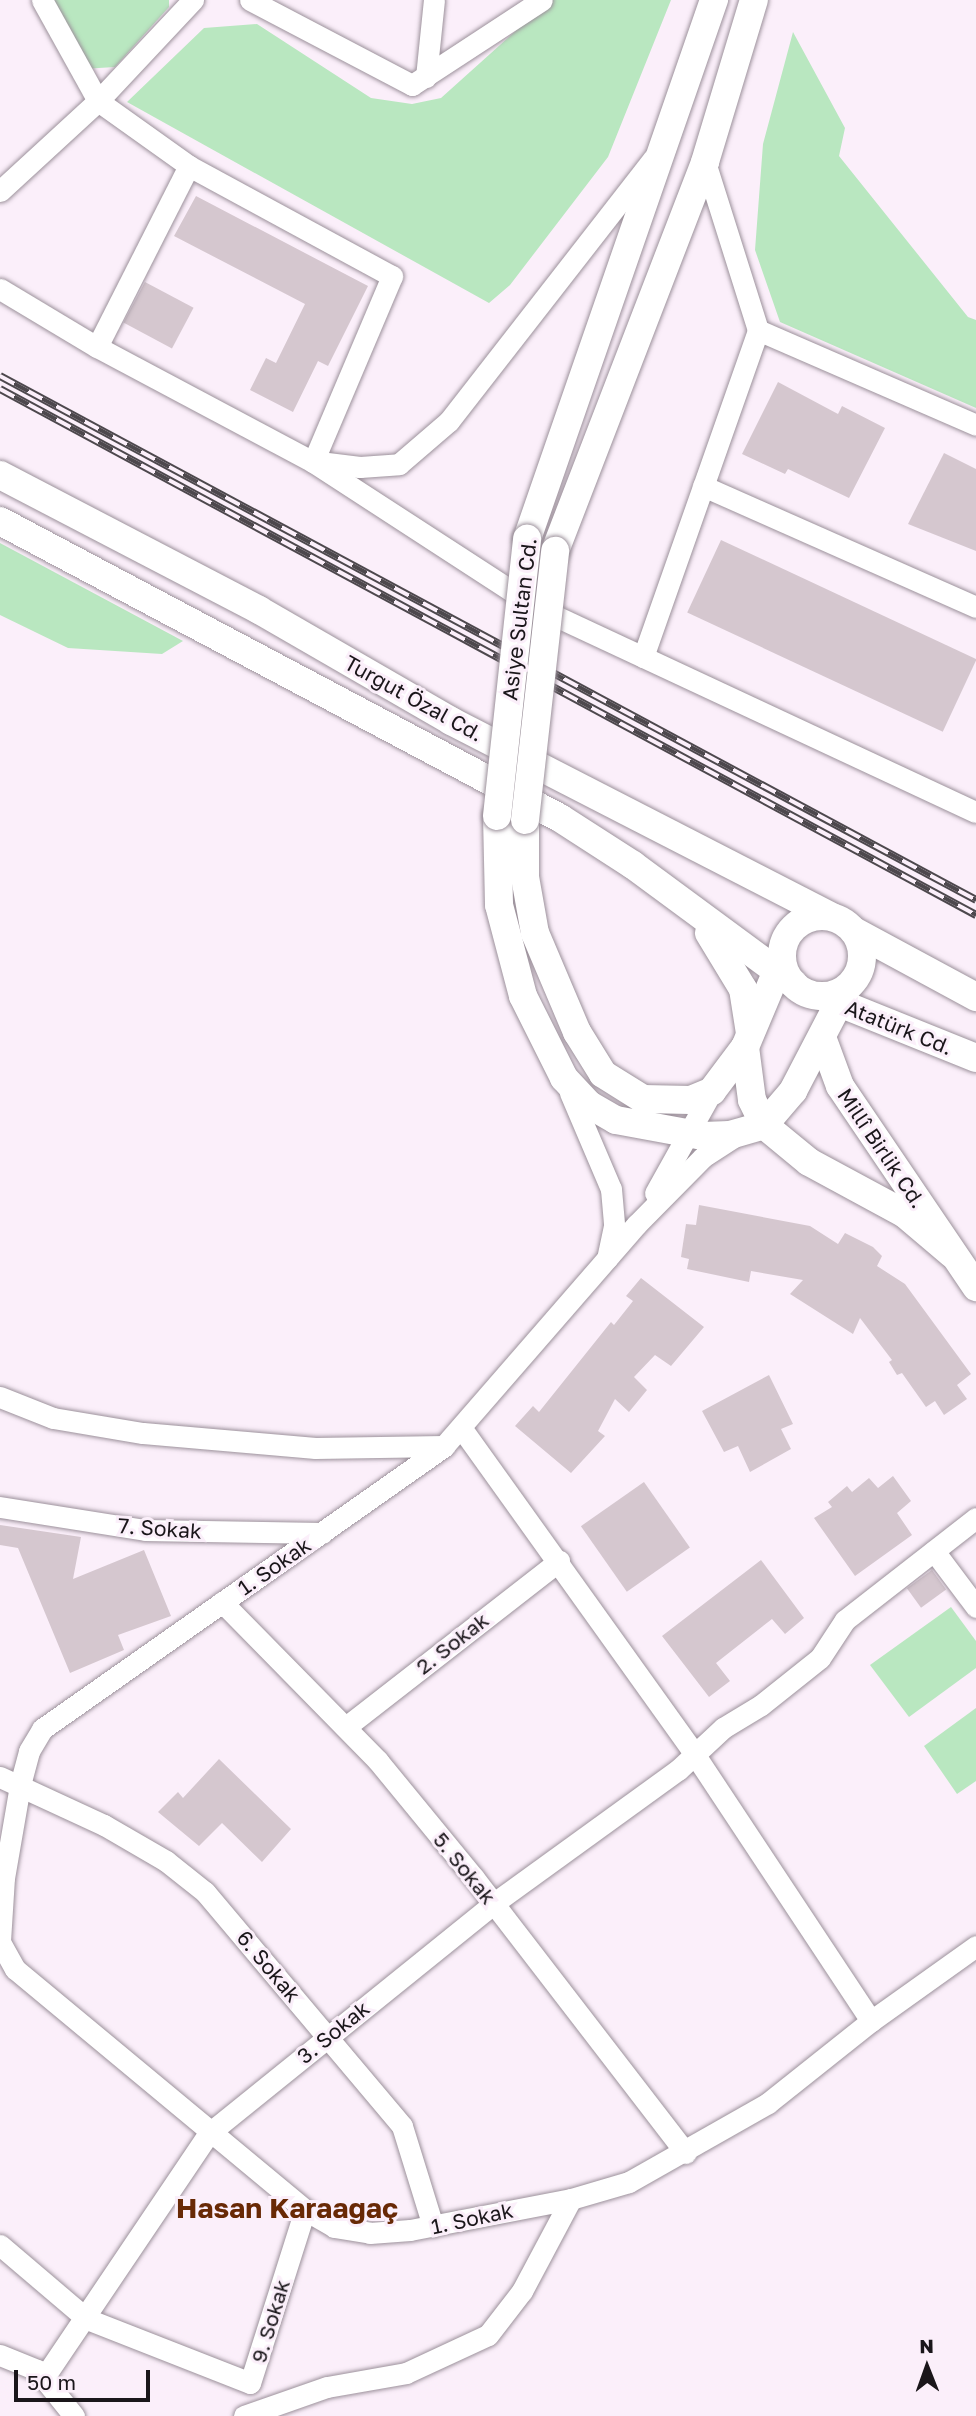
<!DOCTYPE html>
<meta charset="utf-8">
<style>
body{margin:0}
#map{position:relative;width:976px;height:2416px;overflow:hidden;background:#fbeffa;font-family:"Golos Text",sans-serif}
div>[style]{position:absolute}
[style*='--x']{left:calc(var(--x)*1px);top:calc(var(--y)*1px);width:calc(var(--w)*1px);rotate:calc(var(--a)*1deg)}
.green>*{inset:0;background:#b9e7c0}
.building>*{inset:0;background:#d5c7cf;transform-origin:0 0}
.roads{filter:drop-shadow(0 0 2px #9c919b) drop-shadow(0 0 2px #9c919b)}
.minor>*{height:21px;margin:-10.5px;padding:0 10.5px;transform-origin:10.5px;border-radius:10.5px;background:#fff}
.major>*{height:28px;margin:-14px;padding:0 14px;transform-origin:14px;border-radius:14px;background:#fff}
.major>.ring{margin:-14px;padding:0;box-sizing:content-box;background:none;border:28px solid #fff;border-radius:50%}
.rail>*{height:8px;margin-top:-4px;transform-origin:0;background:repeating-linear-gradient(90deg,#fbeffa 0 16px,#4d484d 0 32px);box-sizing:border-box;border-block:2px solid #4d484d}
.bridges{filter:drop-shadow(0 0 2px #9c919b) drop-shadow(0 0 2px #9c919b)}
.major-bridge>*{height:28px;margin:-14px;padding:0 14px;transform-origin:14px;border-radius:14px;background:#fff}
span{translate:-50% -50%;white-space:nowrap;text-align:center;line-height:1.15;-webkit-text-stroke:6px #fbeffa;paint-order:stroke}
.street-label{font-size:21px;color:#1a161a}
.district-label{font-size:28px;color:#682905;font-weight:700}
.north{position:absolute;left:892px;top:2332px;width:70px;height:70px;-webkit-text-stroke:5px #fbeffa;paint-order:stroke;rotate:359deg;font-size:19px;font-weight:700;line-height:28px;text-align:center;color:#1a161a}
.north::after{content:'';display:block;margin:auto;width:24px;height:32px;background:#1a161a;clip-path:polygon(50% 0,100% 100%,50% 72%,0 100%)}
.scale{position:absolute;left:14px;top:2370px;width:136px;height:32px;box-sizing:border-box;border:4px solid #1a161a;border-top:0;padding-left:9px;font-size:21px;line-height:24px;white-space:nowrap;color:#1a161a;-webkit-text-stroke:5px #fbeffa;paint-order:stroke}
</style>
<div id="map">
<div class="green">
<i style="clip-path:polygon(49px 0,169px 0,169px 7px,115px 67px,83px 69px)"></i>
<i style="clip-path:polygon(550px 0,671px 0,608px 157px,510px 285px,489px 303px,127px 102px,204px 28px,257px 24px,371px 98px,412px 104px,441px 98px)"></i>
<i style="clip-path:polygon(793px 32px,845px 128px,839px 156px,968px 317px,976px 320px,976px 408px,780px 322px,755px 250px,763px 144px)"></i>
<i style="clip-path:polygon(0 543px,183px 641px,162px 654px,68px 648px,0 615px)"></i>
<i style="clip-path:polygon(951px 1607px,976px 1641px,976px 1668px,909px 1717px,870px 1665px)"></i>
<i style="clip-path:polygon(976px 1708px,976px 1781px,957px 1794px,924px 1746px)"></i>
</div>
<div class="building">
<i style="clip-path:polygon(196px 196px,368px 286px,328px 366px,318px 361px,293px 412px,250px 390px,266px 358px,276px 363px,305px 304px,174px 236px)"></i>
<i style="left:145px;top:282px;width:55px;height:46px;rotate:28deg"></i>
<i style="clip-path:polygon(778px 382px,838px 414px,842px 406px,885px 428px,849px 498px,788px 469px,785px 474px,742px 454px)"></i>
<i style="clip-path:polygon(944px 453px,976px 469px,976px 551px,908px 524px)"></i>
<i style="left:721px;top:540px;width:282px;height:80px;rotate:25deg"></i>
<i style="clip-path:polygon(699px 1205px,810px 1226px,838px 1244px,845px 1233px,873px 1247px,882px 1256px,877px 1266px,905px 1284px,971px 1374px,957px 1385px,967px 1399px,944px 1415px,935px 1401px,926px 1407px,902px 1373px,897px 1375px,889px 1362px,892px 1360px,860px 1318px,853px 1334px,790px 1294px,803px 1280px,751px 1271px,749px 1282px,687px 1269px,689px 1259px,681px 1257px,686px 1224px,696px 1225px)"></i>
<i style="clip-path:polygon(641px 1278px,704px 1327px,671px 1366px,655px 1355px,634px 1377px,647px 1390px,629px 1412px,615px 1399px,598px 1431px,605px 1436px,571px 1473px,515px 1426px,533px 1406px,539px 1412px,611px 1322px,614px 1325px,633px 1301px,626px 1296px)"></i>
<i style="clip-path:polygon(769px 1375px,793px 1424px,781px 1429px,791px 1449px,750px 1472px,738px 1446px,724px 1452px,702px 1411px)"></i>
<i style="clip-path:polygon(893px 1476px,911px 1501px,897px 1513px,912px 1535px,855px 1576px,814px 1518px,832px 1507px,828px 1502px,847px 1486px,852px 1492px,869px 1478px,878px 1488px)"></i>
<i style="left:644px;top:1482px;width:80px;height:77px;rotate:55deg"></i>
<i style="clip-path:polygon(0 1525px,81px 1537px,73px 1579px,144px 1550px,171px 1616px,118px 1635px,124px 1650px,70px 1673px,18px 1548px,0 1545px)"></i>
<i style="clip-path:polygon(761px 1560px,804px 1618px,785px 1634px,772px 1619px,716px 1663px,730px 1681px,709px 1697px,662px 1636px)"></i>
<i style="left:932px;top:1570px;width:24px;height:31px;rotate:54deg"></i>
<i style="clip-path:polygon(219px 1759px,291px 1829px,262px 1862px,222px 1823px,199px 1846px,158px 1812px,178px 1792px,183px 1798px)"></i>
</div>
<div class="roads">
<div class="minor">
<i style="--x:42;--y:0;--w:115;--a:61"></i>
<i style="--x:98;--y:101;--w:112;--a:35.5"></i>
<i style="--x:189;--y:166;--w:231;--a:28.5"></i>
<i style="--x:392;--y:276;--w:202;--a:113"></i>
<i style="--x:250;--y:0;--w:183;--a:27.7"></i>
<i style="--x:412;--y:85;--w:155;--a:-33.2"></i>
<i style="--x:426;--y:77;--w:77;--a:-84.1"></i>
<i style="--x:0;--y:191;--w:133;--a:-42.6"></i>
<i style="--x:98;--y:101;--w:139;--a:-46.8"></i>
<i style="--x:0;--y:289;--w:113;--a:30.9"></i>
<i style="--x:97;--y:347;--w:245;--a:28"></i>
<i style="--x:313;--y:462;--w:266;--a:33"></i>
<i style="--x:536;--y:607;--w:485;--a:25"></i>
<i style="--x:758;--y:330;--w:238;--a:23.5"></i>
<i style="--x:97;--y:347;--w:203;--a:-63.1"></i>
<i style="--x:319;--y:462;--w:41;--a:7"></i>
<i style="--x:360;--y:467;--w:39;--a:-4"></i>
<i style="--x:399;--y:464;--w:66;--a:-40.7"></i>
<i style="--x:449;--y:421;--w:332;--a:-52.1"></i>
<i style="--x:703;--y:486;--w:299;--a:23.9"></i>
<i style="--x:643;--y:657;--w:347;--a:-70.6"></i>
<i style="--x:758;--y:330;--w:176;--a:-107.5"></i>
<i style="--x:570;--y:1093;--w:104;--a:66.9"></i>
<i style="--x:611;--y:1189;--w:37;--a:85"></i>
<i style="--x:614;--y:1226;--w:33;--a:102"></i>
<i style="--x:655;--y:1193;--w:117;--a:-60.8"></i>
<i style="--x:0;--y:1397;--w:57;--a:21.6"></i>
<i style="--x:53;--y:1418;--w:91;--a:9.5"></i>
<i style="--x:143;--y:1433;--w:173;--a:5"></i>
<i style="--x:315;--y:1448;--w:129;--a:-0.9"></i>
<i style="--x:462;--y:1429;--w:401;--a:54.4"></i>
<i style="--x:695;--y:1755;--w:319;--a:56.5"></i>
<i style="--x:0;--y:1507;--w:147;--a:9"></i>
<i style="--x:145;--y:1530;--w:177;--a:1"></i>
<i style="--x:934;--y:1551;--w:70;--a:53.1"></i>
<i style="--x:222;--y:1602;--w:223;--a:45.5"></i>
<i style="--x:378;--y:1761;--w:151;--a:50.6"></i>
<i style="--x:474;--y:1878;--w:347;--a:52.4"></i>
<i style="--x:347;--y:1726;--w:269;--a:-37.9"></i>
<i style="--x:0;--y:1777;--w:115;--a:24.8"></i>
<i style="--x:104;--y:1825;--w:72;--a:30.1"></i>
<i style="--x:166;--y:1861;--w:50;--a:38.5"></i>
<i style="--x:205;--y:1892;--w:306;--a:49.9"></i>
<i style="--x:402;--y:2126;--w:105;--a:72.8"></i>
<i style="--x:0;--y:1941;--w:63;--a:-86.4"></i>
<i style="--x:4;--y:1878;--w:94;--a:-80.2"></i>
<i style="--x:20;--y:1785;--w:35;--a:-75"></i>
<i style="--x:29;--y:1751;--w:26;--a:-59"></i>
<i style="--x:42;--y:1729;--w:492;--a:-35.1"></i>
<i style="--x:444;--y:1446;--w:293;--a:-49"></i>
<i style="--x:636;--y:1225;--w:95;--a:-45.4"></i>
<i style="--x:703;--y:1157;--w:40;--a:-32.9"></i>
<i style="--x:0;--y:1942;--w:31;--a:61"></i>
<i style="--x:15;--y:1969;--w:377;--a:39.7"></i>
<i style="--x:305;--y:2210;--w:34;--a:30"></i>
<i style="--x:334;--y:2227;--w:36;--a:9"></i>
<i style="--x:370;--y:2233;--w:40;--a:-4.3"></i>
<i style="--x:410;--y:2230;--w:164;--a:-10.9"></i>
<i style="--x:571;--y:2199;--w:60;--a:-16.3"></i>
<i style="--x:629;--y:2182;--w:160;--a:-29.6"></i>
<i style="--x:768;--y:2103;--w:132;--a:-38.5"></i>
<i style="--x:871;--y:2021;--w:129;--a:-35.5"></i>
<i style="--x:0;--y:2245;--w:114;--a:40.4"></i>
<i style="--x:87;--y:2319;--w:175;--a:21.4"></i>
<i style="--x:250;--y:2383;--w:182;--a:-72.4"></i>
<i style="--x:0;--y:2355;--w:40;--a:22"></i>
<i style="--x:37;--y:2370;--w:59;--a:51.2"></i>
<i style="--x:43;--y:2379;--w:295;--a:-56"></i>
<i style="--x:208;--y:2134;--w:368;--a:-38.9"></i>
<i style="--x:494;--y:1903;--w:227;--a:-35.9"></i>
<i style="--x:678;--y:1770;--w:62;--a:-43"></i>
<i style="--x:723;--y:1728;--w:44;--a:-31.2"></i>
<i style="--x:761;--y:1705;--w:75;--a:-38.5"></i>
<i style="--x:820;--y:1658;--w:45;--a:-56.7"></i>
<i style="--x:845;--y:1620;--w:166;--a:-37.9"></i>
<i style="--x:244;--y:2416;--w:88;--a:-19.3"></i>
<i style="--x:327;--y:2387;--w:80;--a:-10"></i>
<i style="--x:406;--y:2373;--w:90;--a:-24.9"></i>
<i style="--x:488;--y:2335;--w:56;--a:-52.3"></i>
<i style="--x:522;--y:2291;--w:104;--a:-62"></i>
</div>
<div class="major">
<i style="--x:0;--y:475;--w:292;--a:27.5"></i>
<i style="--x:259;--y:610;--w:222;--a:30"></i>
<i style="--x:451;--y:721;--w:426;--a:27.2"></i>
<i style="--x:0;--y:521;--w:634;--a:27.94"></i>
<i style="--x:560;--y:818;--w:87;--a:32.8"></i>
<i style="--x:633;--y:865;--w:199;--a:36.4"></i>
<i style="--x:527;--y:539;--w:571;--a:-70.87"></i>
<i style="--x:555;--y:551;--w:417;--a:-68.9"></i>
<i style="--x:705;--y:162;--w:169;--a:-73.2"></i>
<i style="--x:497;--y:816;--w:89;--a:88.7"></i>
<i style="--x:499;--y:905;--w:94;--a:75.2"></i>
<i style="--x:523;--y:996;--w:92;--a:63.4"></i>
<i style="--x:564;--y:1078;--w:35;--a:47"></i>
<i style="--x:588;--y:1104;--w:32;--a:30"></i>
<i style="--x:616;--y:1120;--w:87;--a:10.5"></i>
<i style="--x:702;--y:1136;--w:28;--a:-2"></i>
<i style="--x:730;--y:1135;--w:35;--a:-16"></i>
<i style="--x:764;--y:1125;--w:45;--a:-49.5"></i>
<i style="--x:793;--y:1091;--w:115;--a:-62.5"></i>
<i style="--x:525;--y:820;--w:57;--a:90"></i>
<i style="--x:525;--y:877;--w:57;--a:79.9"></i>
<i style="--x:535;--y:933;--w:108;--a:67"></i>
<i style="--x:577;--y:1032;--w:49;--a:58.2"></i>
<i style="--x:603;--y:1074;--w:47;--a:32"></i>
<i style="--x:643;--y:1099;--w:48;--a:1.2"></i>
<i style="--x:691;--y:1100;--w:23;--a:-23"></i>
<i style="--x:712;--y:1091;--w:55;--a:-53.1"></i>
<i class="ring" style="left:782px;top:916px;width:52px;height:52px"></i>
<i style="--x:854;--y:931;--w:139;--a:28.4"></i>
<i style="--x:709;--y:933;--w:66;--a:58.7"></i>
<i style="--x:743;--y:989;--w:45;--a:81"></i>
<i style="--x:782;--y:959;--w:95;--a:112.8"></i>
<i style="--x:745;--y:1047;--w:53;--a:82.5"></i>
<i style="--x:752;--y:1100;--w:28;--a:64"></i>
<i style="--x:764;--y:1125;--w:58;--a:39.4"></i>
<i style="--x:809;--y:1162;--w:109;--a:28.4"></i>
<i style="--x:905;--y:1214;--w:62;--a:40.4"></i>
<i style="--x:822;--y:996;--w:166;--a:21.9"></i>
<i style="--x:822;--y:1037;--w:52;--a:69.8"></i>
<i style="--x:840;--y:1086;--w:243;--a:55.9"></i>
</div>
</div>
<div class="rail">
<i style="--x:0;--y:376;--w:1108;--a:28.23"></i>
<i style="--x:0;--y:389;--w:1109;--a:28.32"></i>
</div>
<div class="bridges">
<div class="major-bridge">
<i style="--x:497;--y:816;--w:279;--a:-83.8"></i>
<i style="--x:525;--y:820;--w:271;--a:-83.6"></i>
</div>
</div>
<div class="street-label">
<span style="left:519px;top:619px;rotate:-83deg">Asiye Sultan Cd.</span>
<span style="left:414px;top:698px;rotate:29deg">Turgut Özal Cd.</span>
<span style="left:899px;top:1027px;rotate:22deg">Atatürk Cd.</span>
<span style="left:882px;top:1148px;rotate:56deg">Millî Birlik Cd.</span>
<span style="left:160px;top:1528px;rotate:4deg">7. Sokak</span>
<span style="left:274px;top:1566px;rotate:-35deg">1. Sokak</span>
<span style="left:452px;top:1643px;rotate:-38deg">2. Sokak</span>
<span style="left:465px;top:1868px;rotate:51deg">5. Sokak</span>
<span style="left:269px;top:1966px;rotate:50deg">6. Sokak</span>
<span style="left:333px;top:2032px;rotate:-39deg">3. Sokak</span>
<span style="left:472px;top:2218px;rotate:-12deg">1. Sokak</span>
<span style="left:270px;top:2321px;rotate:-73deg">9. Sokak</span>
</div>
<div class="district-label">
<span style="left:287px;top:2208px">Hasan Karaağaç</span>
</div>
<div class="north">N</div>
<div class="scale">50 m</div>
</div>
